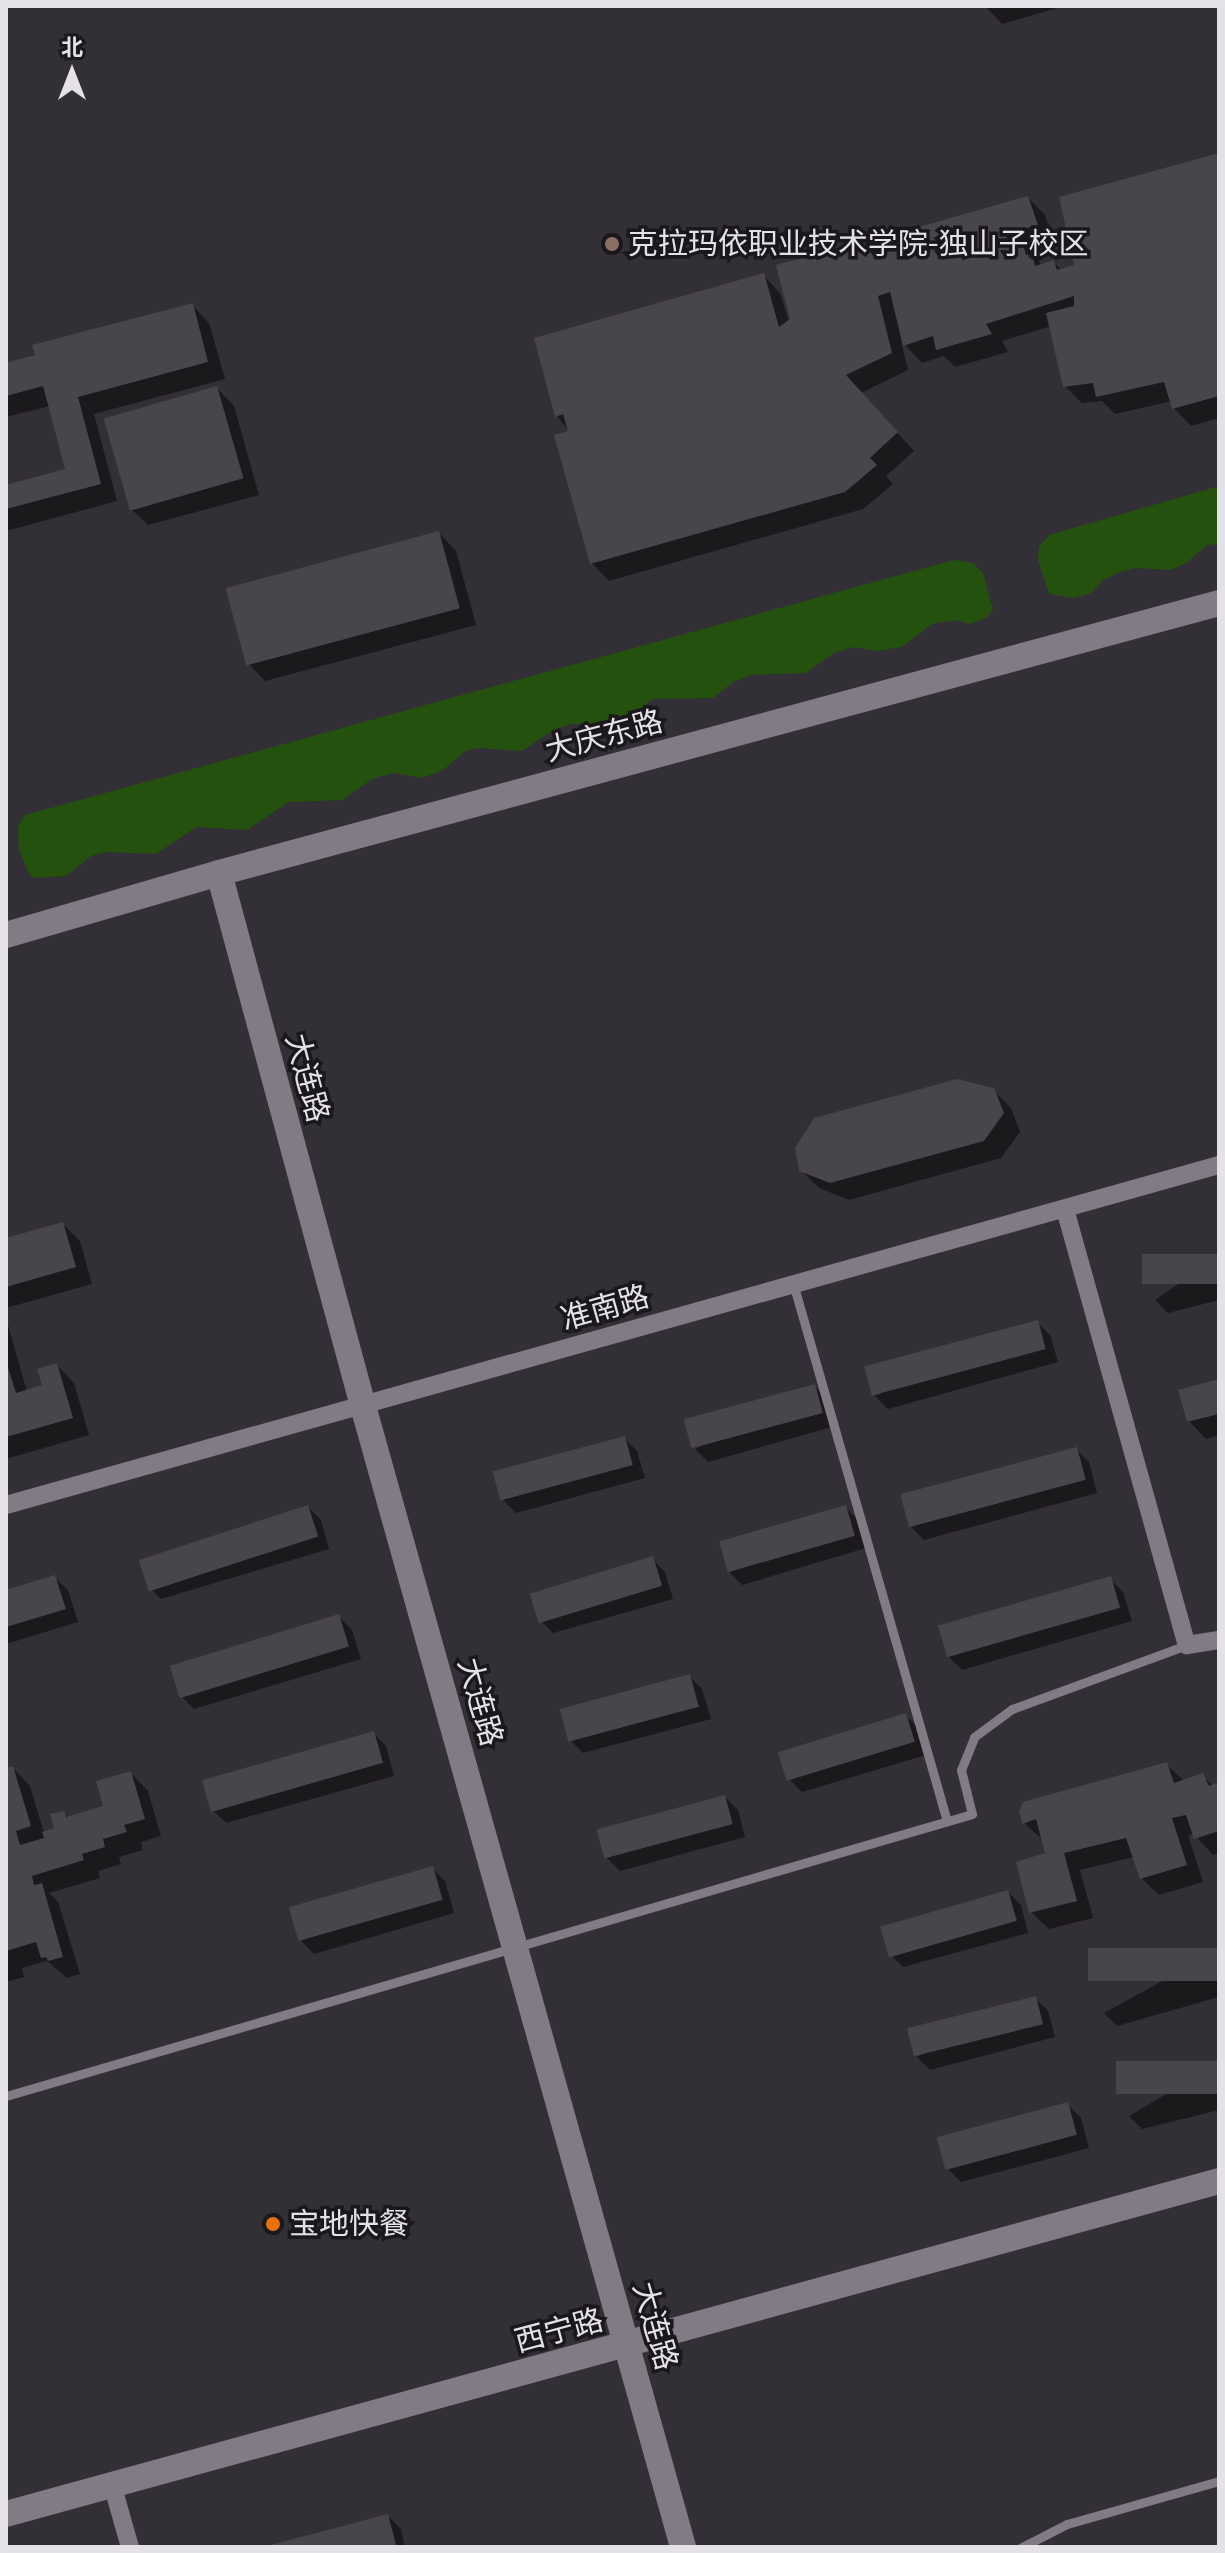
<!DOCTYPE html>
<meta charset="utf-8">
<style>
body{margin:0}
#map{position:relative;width:1225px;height:2553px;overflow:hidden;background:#332f36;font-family:Karla,"Noto Sans SC",sans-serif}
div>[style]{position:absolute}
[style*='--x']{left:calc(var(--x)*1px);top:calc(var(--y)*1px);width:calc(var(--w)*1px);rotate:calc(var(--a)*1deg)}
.green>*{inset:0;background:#24510d}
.shadow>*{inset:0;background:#0007}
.building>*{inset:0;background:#49454d;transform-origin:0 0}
.lane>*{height:9px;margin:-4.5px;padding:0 4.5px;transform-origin:4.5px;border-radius:4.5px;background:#807b84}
.street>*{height:18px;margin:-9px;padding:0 9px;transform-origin:9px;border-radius:9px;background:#807b84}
.secondary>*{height:26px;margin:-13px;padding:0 13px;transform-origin:13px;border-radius:13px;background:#807b84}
.dots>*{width:22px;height:22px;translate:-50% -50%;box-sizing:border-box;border:4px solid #1a181b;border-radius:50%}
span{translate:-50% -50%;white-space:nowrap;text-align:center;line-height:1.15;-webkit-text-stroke:7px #1a181b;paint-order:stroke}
.poi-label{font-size:30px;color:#e5e2e7}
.left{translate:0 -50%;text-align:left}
.street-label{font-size:30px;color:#e5e2e7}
.frame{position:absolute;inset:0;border:8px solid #e5e2e7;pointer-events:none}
.north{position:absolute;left:32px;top:32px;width:80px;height:80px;-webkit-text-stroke:6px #1a181b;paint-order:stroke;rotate:0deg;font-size:22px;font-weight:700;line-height:32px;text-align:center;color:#e5e2e7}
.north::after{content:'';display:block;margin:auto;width:28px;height:36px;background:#e5e2e7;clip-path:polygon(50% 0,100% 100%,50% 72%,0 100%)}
</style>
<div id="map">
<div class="green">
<i style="clip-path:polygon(1219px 486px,1219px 544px,1207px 545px,1186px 563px,1171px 570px,1135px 568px,1120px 572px,1103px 580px,1091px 593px,1074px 598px,1049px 594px,1038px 560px,1039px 547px,1049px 535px)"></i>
<i style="clip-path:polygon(954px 560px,973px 563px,983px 573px,993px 610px,987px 617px,971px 624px,954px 620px,932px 624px,902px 647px,876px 651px,854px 647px,834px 653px,806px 673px,751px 675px,733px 682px,713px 698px,653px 699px,620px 724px,571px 724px,553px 730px,522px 751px,479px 748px,465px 751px,442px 771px,421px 778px,393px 773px,372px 779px,343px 800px,289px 802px,247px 830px,196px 827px,156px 854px,104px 852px,91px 856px,66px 876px,34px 878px,28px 872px,19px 850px,18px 827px,25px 815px)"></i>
</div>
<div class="shadow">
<i style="clip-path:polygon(1064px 6px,1002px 24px,985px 6px)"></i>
<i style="clip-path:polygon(1219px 155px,1219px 418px,1191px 426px,1174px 408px,1172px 401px,1115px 414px,1102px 401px,1082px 403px,1065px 386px,1051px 326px,1002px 341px,1008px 352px,955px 367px,944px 356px,922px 363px,901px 341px,908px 370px,861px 393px,914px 451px,886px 476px,893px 484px,863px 509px,609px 581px,592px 563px,570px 432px,557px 416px,763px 275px,780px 293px,789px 321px,857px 246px,864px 254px,1028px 198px,1045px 215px,1054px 243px,1036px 247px,1040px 264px,1054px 262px,1062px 271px,1076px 267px)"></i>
<i style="clip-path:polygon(192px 305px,209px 323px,225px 379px,94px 414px,117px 501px,6px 531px,6px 487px,67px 470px,50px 406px,6px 417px,6px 365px)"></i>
<i style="clip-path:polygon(217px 388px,234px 406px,259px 495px,148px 525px,130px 508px)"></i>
<i style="clip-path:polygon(439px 533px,456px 551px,476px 625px,265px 681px,248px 663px)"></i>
<i style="clip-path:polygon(993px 1090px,1011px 1108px,1020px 1132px,1001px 1158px,849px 1200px,819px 1188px,801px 1170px)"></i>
<i style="clip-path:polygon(63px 1224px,80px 1241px,92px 1284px,6px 1308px,6px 1240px)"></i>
<i style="clip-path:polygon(1219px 1256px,1219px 1300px,1168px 1313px,1155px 1300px)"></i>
<i style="clip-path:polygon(6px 1318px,27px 1392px,45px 1387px,57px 1365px,74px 1383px,89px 1435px,6px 1459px)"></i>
<i style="clip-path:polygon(1037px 1322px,1050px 1335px,1058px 1362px,888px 1409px,875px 1396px)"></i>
<i style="clip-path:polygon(1219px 1381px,1219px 1435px,1206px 1439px,1189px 1421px)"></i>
<i style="clip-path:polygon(814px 1386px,827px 1399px,835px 1426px,708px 1462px,695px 1449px)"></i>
<i style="clip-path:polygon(624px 1438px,637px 1451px,645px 1478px,516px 1513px,503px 1500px)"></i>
<i style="clip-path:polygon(1076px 1449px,1089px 1462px,1097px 1493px,924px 1540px,911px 1527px)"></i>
<i style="clip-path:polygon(308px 1507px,321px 1520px,329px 1549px,161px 1599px,148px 1586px)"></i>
<i style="clip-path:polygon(845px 1507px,858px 1520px,866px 1548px,742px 1585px,729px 1572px)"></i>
<i style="clip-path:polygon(652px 1559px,665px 1572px,673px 1599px,553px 1633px,540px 1620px)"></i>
<i style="clip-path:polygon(54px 1577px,68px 1590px,78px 1622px,6px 1644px,6px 1592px)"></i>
<i style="clip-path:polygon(1110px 1579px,1123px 1592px,1132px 1621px,962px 1670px,949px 1657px)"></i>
<i style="clip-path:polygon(339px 1617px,352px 1630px,361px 1659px,194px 1709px,181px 1696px)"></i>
<i style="clip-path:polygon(689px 1676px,702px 1689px,711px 1719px,583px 1753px,570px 1740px)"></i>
<i style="clip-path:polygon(905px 1715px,918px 1728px,926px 1755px,802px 1792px,789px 1779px)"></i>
<i style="clip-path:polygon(373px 1733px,386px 1746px,394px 1776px,226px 1823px,213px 1810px)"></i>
<i style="clip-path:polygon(1167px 1765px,1184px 1781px,1202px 1775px,1213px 1786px,1219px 1784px,1219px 1853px,1213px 1855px,1194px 1834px,1188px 1835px,1203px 1882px,1159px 1895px,1141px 1878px,1134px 1857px,1080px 1870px,1093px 1918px,1049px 1929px,1031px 1912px,1047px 1855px,1043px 1840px,1024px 1823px)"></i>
<i style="clip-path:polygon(13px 1768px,30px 1786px,44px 1833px,57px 1830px,63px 1813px,69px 1818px,106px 1808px,131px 1773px,148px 1791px,161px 1836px,141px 1842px,143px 1850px,119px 1857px,121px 1864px,98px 1871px,100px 1878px,49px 1893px,58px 1902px,80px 1974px,67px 1978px,47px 1961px,22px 1968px,24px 1977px,6px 1982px,6px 1770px)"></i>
<i style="clip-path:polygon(725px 1797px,738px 1810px,745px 1837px,620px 1871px,607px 1858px)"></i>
<i style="clip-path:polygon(432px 1868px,445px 1881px,454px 1913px,314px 1954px,301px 1941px)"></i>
<i style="clip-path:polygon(1008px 1892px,1021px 1905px,1028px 1933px,903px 1967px,890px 1954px)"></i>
<i style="clip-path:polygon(1219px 1950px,1219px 1997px,1117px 2026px,1104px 2013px)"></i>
<i style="clip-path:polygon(1035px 1998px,1048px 2011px,1055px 2037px,930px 2070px,917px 2057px)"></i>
<i style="clip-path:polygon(1219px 2063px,1219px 2110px,1142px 2129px,1129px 2116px)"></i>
<i style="clip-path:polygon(1068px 2105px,1081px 2118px,1089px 2148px,961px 2182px,948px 2169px)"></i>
<i style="clip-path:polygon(388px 2516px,401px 2529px,405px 2547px,271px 2547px)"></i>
</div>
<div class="building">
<i style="clip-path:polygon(1219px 153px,1219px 396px,1172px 409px,1164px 382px,1096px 397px,1093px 383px,1063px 387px,1046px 313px,1074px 306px,1074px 296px,986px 324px,992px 334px,936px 350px,933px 336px,903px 346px,890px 292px,878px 296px,892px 353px,846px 375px,898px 432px,870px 458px,877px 465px,845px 492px,590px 564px,554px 435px,568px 431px,563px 414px,555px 417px,534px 338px,764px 273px,779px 327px,790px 319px,776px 265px,857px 244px,860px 253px,881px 246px,877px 239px,1028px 196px,1038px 225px,1019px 230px,1026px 255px,1032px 253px,1035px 266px,1054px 260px,1057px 270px,1074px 265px,1059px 197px)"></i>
<i style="clip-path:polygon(193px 303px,208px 362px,78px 397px,101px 484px,6px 509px,6px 485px,65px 469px,43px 386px,6px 396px,6px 363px,35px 355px,32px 345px)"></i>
<i style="left:217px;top:386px;width:96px;height:118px;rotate:74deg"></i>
<i style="left:439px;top:531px;width:80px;height:221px;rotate:75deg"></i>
<i style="clip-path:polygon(957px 1079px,994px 1088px,1004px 1113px,984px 1141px,830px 1183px,799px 1171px,795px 1148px,814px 1118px)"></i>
<i style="clip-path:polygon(63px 1222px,76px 1267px,6px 1287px,6px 1238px)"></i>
<i style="left:1219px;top:1254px;width:30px;height:77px;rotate:90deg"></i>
<i style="left:1038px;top:1320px;width:30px;height:180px;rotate:75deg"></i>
<i style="clip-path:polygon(6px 1361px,16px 1393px,42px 1385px,37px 1369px,57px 1363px,73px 1418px,6px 1437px)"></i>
<i style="clip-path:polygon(1219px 1379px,1219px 1414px,1187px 1422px,1178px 1390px)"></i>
<i style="left:815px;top:1384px;width:30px;height:136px;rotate:75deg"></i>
<i style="left:625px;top:1436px;width:30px;height:137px;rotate:75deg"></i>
<i style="left:1077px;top:1447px;width:34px;height:183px;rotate:75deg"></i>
<i style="left:308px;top:1505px;width:33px;height:178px;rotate:72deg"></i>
<i style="left:846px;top:1505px;width:32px;height:132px;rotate:74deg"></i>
<i style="left:653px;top:1556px;width:31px;height:129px;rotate:73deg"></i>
<i style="clip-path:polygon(55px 1575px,66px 1609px,6px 1627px,6px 1590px)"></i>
<i style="left:1111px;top:1576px;width:33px;height:180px;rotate:74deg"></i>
<i style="left:339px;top:1614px;width:34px;height:177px;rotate:73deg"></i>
<i style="left:690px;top:1674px;width:34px;height:135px;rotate:75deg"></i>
<i style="left:906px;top:1713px;width:30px;height:134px;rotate:73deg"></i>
<i style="left:374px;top:1731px;width:33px;height:179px;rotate:74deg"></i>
<i style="clip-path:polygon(1167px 1762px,1174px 1783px,1203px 1773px,1209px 1786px,1219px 1782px,1219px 1831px,1194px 1839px,1186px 1815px,1172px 1818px,1187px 1865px,1140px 1879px,1126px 1838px,1064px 1853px,1077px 1901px,1029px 1913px,1016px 1862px,1045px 1853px,1036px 1819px,1022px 1824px,1019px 1811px,1023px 1802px)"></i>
<i style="clip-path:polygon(13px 1766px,31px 1826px,16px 1831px,20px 1845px,44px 1838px,42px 1832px,54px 1828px,50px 1814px,64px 1811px,66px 1817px,103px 1806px,96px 1781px,131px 1771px,145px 1819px,124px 1825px,127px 1832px,103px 1839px,105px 1847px,82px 1854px,84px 1860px,32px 1876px,34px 1885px,42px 1883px,63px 1957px,48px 1961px,46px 1957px,41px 1958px,36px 1942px,6px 1951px,6px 1768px)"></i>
<i style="left:725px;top:1795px;width:30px;height:133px;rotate:75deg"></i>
<i style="left:433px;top:1866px;width:35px;height:150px;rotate:74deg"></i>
<i style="left:1008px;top:1890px;width:32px;height:133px;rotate:74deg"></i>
<i style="left:1219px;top:1948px;width:33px;height:131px;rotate:90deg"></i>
<i style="left:1036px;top:1996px;width:29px;height:133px;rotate:76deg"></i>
<i style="left:1219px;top:2061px;width:33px;height:103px;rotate:90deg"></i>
<i style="left:1068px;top:2102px;width:34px;height:136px;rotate:75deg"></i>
<i style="clip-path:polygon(388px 2514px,396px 2545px,267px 2547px,267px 2546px)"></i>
</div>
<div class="lane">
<i style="--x:793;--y:1283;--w:560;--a:74.03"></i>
<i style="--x:6;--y:2096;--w:1006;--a:-16.27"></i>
<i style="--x:972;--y:1814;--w:45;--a:-104"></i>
<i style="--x:961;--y:1770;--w:35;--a:-68"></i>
<i style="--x:974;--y:1737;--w:47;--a:-36.4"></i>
<i style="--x:1012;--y:1709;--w:186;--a:-20.1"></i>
<i style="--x:1022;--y:2547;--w:51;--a:-27.1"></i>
<i style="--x:1067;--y:2524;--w:158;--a:-15.8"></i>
</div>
<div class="street">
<i style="--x:1065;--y:1209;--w:453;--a:74.4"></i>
<i style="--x:1187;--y:1645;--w:32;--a:-9"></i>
<i style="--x:6;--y:1505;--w:1260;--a:-15.66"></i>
<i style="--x:112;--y:2484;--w:66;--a:74.1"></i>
</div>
<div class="secondary">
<i style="--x:219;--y:873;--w:552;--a:74.88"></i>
<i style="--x:363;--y:1406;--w:1185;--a:74.33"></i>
<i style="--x:6;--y:935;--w:222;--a:-16.2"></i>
<i style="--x:219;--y:873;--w:1036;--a:-15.11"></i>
<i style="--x:6;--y:2514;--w:1258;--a:-15.35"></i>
</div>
<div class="dots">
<i style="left:612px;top:244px;background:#8d6e63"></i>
<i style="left:273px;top:2224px;background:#e8710a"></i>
</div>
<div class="poi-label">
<span class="left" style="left:628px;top:244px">克拉玛依职业技术学院-独山子校区</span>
<span class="left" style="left:289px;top:2224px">宝地快餐</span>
</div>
<div class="street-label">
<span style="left:604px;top:736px;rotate:-15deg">大庆东路</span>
<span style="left:307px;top:1078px;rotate:75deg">大连路</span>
<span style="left:605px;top:1308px;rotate:-16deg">准南路</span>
<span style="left:480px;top:1702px;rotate:74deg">大连路</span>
<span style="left:655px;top:2326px;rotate:74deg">大连路</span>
<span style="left:559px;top:2331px;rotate:-15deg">西宁路</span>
</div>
<div class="frame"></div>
<div class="north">北</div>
</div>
